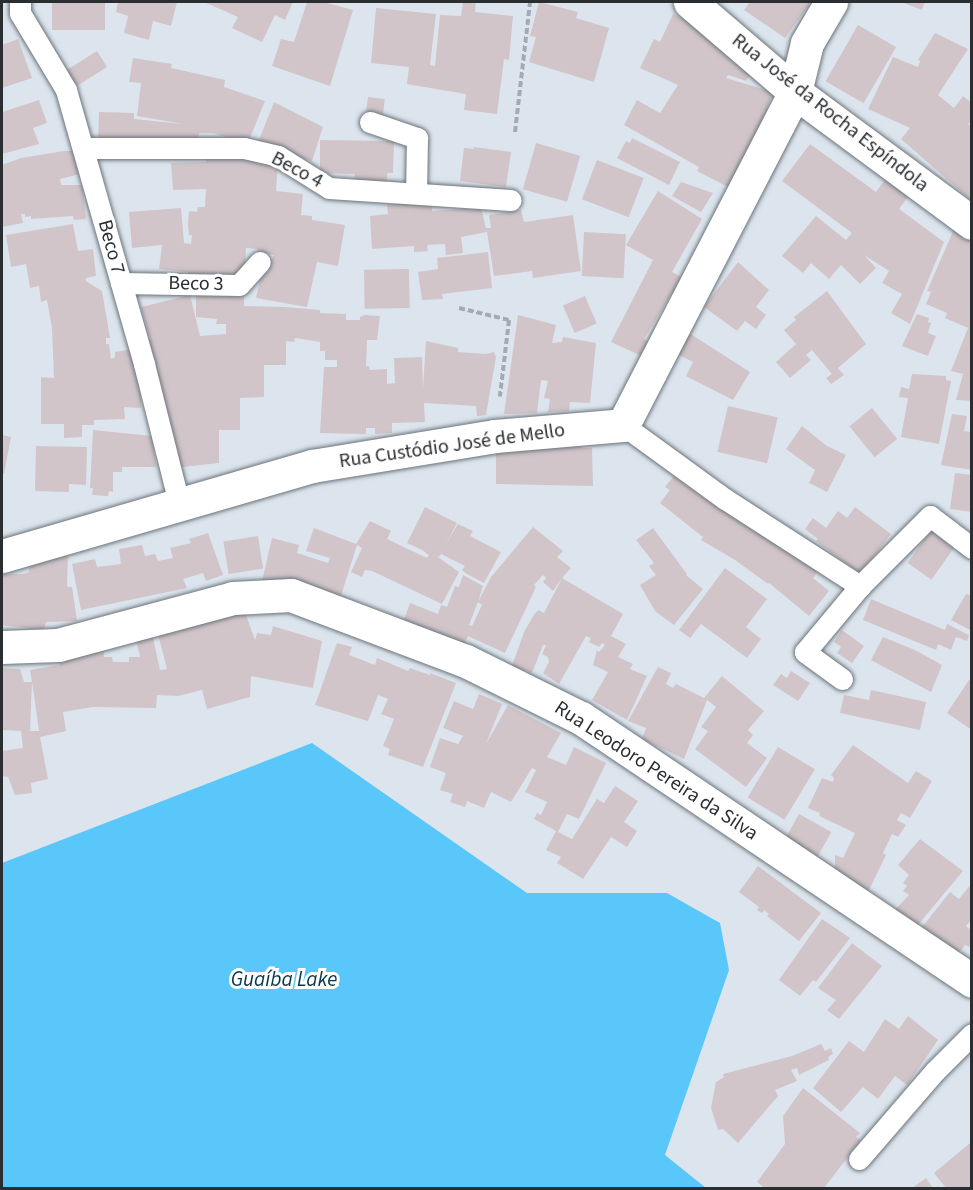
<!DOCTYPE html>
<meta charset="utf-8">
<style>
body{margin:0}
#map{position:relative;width:973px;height:1190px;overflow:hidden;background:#dce5ed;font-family:"Source Sans 3",sans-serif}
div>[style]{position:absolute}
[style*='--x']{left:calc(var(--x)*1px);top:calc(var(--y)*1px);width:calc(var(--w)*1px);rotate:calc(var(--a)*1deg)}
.water>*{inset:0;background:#5ac7fa}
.building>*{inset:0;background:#d1c5c9;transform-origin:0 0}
.path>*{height:4px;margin-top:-2px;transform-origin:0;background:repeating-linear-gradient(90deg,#a3aab1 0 6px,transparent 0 9px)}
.roads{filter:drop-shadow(0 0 2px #6b737a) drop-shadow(0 0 2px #6b737a)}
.lane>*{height:21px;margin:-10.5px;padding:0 10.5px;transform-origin:10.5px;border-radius:10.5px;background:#fff}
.street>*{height:33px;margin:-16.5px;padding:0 16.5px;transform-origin:16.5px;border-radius:16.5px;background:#fff}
span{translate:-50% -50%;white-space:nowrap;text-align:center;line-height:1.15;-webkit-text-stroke:6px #fff;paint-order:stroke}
.street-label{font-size:20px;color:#2b2e31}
.water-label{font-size:21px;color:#06384d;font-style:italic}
.frame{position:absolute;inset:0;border:3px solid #2b2e31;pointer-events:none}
</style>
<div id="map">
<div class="water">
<i style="clip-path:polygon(312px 743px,527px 893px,667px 893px,720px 923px,729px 970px,665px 1155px,706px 1188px,2px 1188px,2px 863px)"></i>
</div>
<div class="building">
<i style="left:52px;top:2px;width:53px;height:28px"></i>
<i style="clip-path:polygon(118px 2px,177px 2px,171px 26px,153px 21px,149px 40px,124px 33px,128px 16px,116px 12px)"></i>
<i style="clip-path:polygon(204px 2px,293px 2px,285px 20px,275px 15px,262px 42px,232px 28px,238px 17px)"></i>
<i style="clip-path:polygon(307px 2px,324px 2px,353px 10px,330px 86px,272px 66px,281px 39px,294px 42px)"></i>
<i style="clip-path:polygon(463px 2px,476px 2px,475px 12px,513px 16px,509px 60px,504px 59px,497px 114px,464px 110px,466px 94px,407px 84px,409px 67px,371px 63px,376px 8px,436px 14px,430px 65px,435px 66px,440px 15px,461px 16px)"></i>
<i style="clip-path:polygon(539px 2px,578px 12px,576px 18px,609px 28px,594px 82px,529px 62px,536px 37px,530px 36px)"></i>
<i style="clip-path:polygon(750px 2px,811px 2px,785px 38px,744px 10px)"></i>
<i style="clip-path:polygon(901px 2px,925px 2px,922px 10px)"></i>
<i style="clip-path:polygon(673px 14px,706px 30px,756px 63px,746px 81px,728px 75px,726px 78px,772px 92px,754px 152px,734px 190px,697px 171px,699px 167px,624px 125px,637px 100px,660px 113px,678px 85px,640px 68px,654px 39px,660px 42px)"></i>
<i style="left:858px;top:25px;width:44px;height:65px;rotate:30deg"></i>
<i style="clip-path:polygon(935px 33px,968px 49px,938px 95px,954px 108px,963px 96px,972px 103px,972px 120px,968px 124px,972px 127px,972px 201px,901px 139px,910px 128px,868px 109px,893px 57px,918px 67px,920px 61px,918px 60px)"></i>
<i style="clip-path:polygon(18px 39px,32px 78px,2px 88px,2px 45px)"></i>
<i style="left:97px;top:51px;width:19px;height:38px;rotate:58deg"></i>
<i style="clip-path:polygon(133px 58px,172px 64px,171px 68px,225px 80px,224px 87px,265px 101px,247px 145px,214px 133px,199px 133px,197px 146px,98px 144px,99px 112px,134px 113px,134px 119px,183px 124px,137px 116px,141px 83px,129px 82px)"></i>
<i style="left:368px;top:97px;width:17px;height:17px;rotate:7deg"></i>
<i style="clip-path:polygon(39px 100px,47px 123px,33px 128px,39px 144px,2px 154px,2px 112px)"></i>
<i style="clip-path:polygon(274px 102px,323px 127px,312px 161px,257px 145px)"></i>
<i style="clip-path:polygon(632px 138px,680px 162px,669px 185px,617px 158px,626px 141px,630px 143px)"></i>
<i style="clip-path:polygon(320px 140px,394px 141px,393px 173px,387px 173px,387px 185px,354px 185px,355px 174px,320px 173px)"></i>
<i style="left:536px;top:143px;width:46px;height:48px;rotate:16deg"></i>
<i style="clip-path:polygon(810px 144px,876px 192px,889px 174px,912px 191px,899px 209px,944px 242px,910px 324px,891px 313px,902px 294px,882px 283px,889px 271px,864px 255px,876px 268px,860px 284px,841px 265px,829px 279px,811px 263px,803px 273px,782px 256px,816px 216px,846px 240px,852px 233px,782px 181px)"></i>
<i style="clip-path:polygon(473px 147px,511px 152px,506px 187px,460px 181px,464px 148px,474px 149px)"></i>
<i style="clip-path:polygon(64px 151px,76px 151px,80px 174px,60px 179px,61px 185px,82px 185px,86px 219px,74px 220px,73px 216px,31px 219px,31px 216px,25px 217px,25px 214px,21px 214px,23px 223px,2px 227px,2px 165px,21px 158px)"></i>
<i style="clip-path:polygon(206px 155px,278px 161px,276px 191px,303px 194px,301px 215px,312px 216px,312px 220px,345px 225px,338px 266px,317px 262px,307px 307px,256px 298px,262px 271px,266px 272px,274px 255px,257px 252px,258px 249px,246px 248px,245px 275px,210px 274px,209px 279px,187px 277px,188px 272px,159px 269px,162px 245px,132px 248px,129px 212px,181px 208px,184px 243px,191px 244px,192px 235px,189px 235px,188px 226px,189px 211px,197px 212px,198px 207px,205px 207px,206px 189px,173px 190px,171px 163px,206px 162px)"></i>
<i style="left:597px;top:160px;width:50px;height:42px;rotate:21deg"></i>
<i style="clip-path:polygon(681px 182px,713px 193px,701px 212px,672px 196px)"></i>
<i style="clip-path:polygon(658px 191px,702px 219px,672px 272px,686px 280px,677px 296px,672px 293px,644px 339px,653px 344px,646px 358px,611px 342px,653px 260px,626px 245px)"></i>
<i style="clip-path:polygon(432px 202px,432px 211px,481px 208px,486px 228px,491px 228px,489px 215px,521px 210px,524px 222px,573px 215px,581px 271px,533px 278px,532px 271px,494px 276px,487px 232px,461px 237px,463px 253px,446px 255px,445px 244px,427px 245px,428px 251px,414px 252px,414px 246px,372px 249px,370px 216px,388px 214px,387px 205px)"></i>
<i style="clip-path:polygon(73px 224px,78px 251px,93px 249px,96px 276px,86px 278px,86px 281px,102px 291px,110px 338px,106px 338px,106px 344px,109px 344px,111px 359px,115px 357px,115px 352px,134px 349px,141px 375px,141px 408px,124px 407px,125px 419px,94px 420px,94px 425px,82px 425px,82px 437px,64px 438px,64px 424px,41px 424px,41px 377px,54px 378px,52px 328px,47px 300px,41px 302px,39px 286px,30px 288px,26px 264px,11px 267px,6px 235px)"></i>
<i style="clip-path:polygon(955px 227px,972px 238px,972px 401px,956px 400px,963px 374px,951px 371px,968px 328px,945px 318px,947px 313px,926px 304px,931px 292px,927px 291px)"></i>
<i style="left:584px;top:232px;width:42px;height:44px;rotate:3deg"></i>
<i style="clip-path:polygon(488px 252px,492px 288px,442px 294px,443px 299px,422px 300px,418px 272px,438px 269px,437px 258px)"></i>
<i style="clip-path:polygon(738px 262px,769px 290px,756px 307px,766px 315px,756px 329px,745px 321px,737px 331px,704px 307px)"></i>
<i style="left:409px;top:269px;width:39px;height:45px;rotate:89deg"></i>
<i style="clip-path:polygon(244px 290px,244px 306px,285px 307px,320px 310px,320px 313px,346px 314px,346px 320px,360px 320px,360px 317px,365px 315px,380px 316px,377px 340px,367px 340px,366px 366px,369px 366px,370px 370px,387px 369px,387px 384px,395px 383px,394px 358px,422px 357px,423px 388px,426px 341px,458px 348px,458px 352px,486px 354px,494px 352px,496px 357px,486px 415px,477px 416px,476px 406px,424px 403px,425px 422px,392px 423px,392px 433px,375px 434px,375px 428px,366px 428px,366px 434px,320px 433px,324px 367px,337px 367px,337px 360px,325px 360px,325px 351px,320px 351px,320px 342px,295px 338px,294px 342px,286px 341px,286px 365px,264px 365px,264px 397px,240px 398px,240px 430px,219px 430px,219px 463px,174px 468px,148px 340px,150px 339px,141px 307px,190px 295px,200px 336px,226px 334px,226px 324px,216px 324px,217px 319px,196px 317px,196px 291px)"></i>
<i style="clip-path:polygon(827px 291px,866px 344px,838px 368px,844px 375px,831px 384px,826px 378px,832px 374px,812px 350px,806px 355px,811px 360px,790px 378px,776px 362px,796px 344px,784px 330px,796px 320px,794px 317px)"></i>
<i style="left:585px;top:296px;width:30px;height:24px;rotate:67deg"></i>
<i style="clip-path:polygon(917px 314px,929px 318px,928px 322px,931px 323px,928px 333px,936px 336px,928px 356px,902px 346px)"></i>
<i style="clip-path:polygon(518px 315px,556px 325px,552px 343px,562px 342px,563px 337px,596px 343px,590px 403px,570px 402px,569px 411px,548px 412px,550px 399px,544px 398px,548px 381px,541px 380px,537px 413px,504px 414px)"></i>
<i style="clip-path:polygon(689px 333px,750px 372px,733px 400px,686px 376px,693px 362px,677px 354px)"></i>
<i style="clip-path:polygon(912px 374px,946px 376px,946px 380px,951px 381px,939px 444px,901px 437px,908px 398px,899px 397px,901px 387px,909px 389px)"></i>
<i style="left:728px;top:406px;width:51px;height:47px;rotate:13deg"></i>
<i style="left:872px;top:408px;width:40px;height:29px;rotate:51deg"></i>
<i style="clip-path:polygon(952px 414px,967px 416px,964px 431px,972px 432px,972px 470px,941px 465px)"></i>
<i style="clip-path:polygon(802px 426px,827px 446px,846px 455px,827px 492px,809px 483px,815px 470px,786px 449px)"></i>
<i style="clip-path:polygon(93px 430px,152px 436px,156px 467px,122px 467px,122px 472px,113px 472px,113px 492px,109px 491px,108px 496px,92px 495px,93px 488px,90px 488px)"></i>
<i style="clip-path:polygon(2px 435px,11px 437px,4px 474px,2px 474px)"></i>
<i style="clip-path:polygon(496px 443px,582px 443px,582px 448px,592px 448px,593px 486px,496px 484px)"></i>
<i style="clip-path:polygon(36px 446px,87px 447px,86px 485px,69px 484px,69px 492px,35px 491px)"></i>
<i style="clip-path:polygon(677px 472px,818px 571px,813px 578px,829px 591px,809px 616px,769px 583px,768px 584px,735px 560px,701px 540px,703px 537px,660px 503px,670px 490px,665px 487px)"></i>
<i style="clip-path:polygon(955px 473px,972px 475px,972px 512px,950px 509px)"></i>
<i style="clip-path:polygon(425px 507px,457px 523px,446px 544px,458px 524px,473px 531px,470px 536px,501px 552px,484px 583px,467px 574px,462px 570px,465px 566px,441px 554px,439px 557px,435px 555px,459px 572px,442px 604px,372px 571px,365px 570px,362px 577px,351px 572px,362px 548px,357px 545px,339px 602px,262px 581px,272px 538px,299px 545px,297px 553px,328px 563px,330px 558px,306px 551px,314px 528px,356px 544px,370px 521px,391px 531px,387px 539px,427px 558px,429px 555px,422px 550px,407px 543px)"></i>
<i style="clip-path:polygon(855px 507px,891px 534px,860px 574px,816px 541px,818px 539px,805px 529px,813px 518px,826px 528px,838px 511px,847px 518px)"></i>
<i style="clip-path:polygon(evenodd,533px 527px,563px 551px,557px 557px,571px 568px,562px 578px,623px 614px,611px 636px,626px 644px,618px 657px,633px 664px,630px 669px,647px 676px,627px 720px,592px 700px,608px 672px,593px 665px,597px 650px,599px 652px,605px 645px,602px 643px,599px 647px,589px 642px,591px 638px,586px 636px,559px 684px,543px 673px,549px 662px,548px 657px,542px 654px,546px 645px,543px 645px,532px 673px,512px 666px,524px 632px,535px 613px,539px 610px,544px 613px,562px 578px,553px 591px,543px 582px,546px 578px,543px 575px,534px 585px,536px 587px,505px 653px,468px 636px,461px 652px,401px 628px,410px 603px,438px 614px,441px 605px,447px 607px,455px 586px,459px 587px,463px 575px,483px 586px,478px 602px,491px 577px,533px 527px,478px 602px,482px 605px,472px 626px,469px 625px,478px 602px)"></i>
<i style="left:933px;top:527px;width:29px;height:44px;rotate:35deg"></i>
<i style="clip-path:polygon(653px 528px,687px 574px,686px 575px,703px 589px,674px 625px,655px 611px,640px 585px,656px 575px,649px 566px,654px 563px,636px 540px)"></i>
<i style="clip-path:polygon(208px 533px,223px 575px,206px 581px,203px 573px,183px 579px,187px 588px,81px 610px,72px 564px,95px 559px,97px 567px,121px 564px,119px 549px,142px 545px,145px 556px,155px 554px,158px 561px,173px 558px,170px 548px,191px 543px,189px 539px)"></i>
<i style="left:258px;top:536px;width:33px;height:35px;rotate:81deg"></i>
<i style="clip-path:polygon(68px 551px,67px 587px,72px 587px,77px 621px,46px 622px,44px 630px,2px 625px,2px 574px,24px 574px,29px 572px,30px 558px)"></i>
<i style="clip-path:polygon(725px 568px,767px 599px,746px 627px,761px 639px,747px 658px,701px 624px,690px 638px,679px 630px)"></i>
<i style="clip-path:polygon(966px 594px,972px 596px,972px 631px,951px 620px)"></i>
<i style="clip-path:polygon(871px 599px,945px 630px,947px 624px,969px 635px,967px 641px,956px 637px,951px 650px,938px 644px,936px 650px,863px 620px)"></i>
<i style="clip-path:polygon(evenodd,244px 610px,255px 640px,257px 633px,271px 635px,273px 626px,322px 641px,313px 688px,251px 676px,250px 697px,207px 709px,202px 690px,178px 696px,157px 695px,156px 708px,93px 707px,63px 712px,66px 731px,40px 737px,48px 779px,31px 783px,32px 793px,15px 795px,8px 777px,2px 776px,2px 751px,23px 748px,21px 731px,2px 730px,2px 668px,20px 669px,24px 682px,32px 682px,30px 670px,60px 665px,59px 657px,103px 646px,104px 657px,112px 657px,113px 662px,129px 662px,129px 657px,140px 657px,135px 635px,151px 629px,160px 670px,167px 669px,158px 634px,244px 610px,32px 682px,34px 695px,39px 731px,30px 731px,32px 682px)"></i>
<i style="clip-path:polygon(842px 630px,864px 646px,852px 663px,837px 653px,841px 647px,834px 642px)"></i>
<i style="clip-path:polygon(883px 637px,915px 650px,942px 665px,931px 692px,871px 660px)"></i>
<i style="clip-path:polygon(337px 643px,352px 647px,349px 655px,375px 665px,377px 658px,408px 671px,410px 668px,430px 675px,430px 673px,456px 683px,423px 767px,388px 755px,390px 749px,383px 746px,394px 719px,381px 714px,388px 699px,378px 695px,368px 721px,315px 705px)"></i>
<i style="clip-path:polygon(658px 667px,671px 673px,666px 684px,673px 688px,676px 684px,704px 698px,722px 676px,764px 711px,748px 730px,753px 735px,747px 743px,767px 758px,746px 787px,695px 749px,708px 731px,701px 727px,716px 707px,707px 700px,684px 759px,642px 739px,646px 728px,628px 721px)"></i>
<i style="clip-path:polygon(791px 671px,810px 683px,798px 701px,773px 685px,781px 674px,787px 678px)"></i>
<i style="clip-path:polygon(969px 680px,972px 682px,972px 730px,947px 713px)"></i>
<i style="clip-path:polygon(871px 690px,926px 702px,920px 730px,840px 713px,844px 695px,869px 700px)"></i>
<i style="clip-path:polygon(479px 694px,502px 704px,486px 744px,508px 705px,561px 733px,547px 757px,566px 765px,574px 747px,606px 763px,579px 819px,567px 814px,558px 832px,572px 839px,597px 799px,604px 803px,615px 786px,638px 801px,624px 822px,637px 831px,627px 847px,611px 837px,583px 879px,557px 863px,561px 857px,546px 850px,556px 831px,534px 819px,537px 813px,541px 815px,547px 802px,525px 792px,536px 770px,532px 768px,511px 802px,491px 792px,484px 808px,467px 801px,465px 807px,450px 802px,453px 794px,440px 790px,446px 773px,430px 767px,440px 738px,458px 744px,463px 736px,443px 728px,454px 701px,473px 709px)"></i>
<i style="clip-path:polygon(853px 745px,908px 783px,916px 771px,932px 781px,910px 818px,901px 813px,897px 820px,906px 825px,898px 837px,892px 834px,883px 853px,886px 855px,868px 892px,832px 876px,835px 868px,835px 855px,843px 858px,855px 833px,819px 816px,820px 813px,808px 808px,822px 778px,833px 782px,834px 778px,831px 775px)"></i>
<i style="left:778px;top:747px;width:43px;height:59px;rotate:31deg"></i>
<i style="left:799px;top:814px;width:37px;height:31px;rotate:29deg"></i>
<i style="clip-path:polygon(920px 839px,963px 871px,912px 932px,893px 912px,909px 895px,903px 891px,907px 886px,903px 883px,909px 875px,898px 865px)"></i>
<i style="clip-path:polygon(758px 866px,821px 913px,799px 941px,767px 916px,769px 914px,764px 910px,762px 913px,757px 910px,759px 907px,739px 892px)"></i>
<i style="clip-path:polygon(972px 883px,972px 919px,966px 926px,972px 931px,972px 948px,965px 945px,951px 963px,915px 936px,950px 892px,959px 899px)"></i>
<i style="clip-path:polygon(822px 919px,850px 938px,816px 982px,813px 980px,800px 996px,779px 980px)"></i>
<i style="clip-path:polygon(852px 943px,882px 966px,839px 1019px,827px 1010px,836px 1000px,818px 988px)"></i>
<i style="clip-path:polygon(908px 1016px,938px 1040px,907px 1085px,895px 1076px,878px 1099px,863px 1087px,841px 1112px,813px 1088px,849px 1041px,864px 1052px,885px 1019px,899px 1029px)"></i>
<i style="clip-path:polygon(821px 1044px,825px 1051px,831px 1048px,833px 1054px,828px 1057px,829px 1060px,799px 1075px,797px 1068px,791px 1070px,797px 1081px,775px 1090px,778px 1096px,738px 1143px,723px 1129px,718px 1130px,711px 1108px,716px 1082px,724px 1077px,723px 1074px,792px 1056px)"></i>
<i style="clip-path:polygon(803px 1088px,860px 1133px,856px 1137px,861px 1140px,824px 1188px,765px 1188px,757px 1182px,785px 1144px,783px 1116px)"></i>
<i style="clip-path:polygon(970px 1143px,972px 1188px,946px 1188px,934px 1173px)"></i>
<i style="clip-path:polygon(926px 1178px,933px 1188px,912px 1188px)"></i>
</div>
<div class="path">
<i style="--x:515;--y:132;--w:131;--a:-83.4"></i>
<i style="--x:459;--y:308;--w:51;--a:13.5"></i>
<i style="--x:509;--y:320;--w:77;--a:96.8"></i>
</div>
<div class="roads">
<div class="lane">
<i style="--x:20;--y:2;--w:11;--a:90"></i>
<i style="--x:20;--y:13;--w:90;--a:59.1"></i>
<i style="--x:66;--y:90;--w:285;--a:74.1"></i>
<i style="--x:144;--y:364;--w:143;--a:75.9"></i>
<i style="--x:370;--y:122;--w:50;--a:18.8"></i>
<i style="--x:417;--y:138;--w:55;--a:91"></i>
<i style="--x:84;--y:148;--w:160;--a:0"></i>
<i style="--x:244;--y:148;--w:35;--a:13"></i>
<i style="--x:278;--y:156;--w:60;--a:32.1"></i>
<i style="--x:329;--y:188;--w:182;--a:3.8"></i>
<i style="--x:121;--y:283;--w:118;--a:1"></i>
<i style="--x:239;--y:285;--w:31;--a:-48"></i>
<i style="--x:623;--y:425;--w:126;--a:36"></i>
<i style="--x:725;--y:499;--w:161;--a:32.8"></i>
<i style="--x:860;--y:586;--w:99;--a:-45"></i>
<i style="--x:930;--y:516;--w:53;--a:37.3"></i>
<i style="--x:842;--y:679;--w:46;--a:-143.9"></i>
<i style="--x:805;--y:652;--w:86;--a:-50.2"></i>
<i style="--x:859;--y:1159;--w:116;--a:-49.2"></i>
<i style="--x:935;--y:1071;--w:52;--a:-45"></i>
</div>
<div class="street">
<i style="--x:690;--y:2;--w:138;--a:40.6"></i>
<i style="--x:795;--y:92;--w:220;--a:36.5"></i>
<i style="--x:2;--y:556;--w:323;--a:-16.2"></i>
<i style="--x:312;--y:466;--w:185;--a:-9.3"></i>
<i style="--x:495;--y:436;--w:128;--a:-4.9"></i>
<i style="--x:623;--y:425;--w:375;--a:-62.7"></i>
<i style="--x:795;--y:92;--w:50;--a:-76.2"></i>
<i style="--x:807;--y:43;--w:48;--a:-59.7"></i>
<i style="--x:2;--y:647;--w:56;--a:-2"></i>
<i style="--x:58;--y:645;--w:181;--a:-15"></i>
<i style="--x:233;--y:598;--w:58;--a:-3"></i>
<i style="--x:291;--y:595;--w:187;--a:20.7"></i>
<i style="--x:466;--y:661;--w:128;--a:26.4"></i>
<i style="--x:581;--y:718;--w:471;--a:33.9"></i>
</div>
</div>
<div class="street-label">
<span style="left:830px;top:113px;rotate:38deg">Rua José da Rocha Espíndola</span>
<span style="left:297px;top:170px;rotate:28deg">Beco 4</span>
<span style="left:111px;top:247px;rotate:75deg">Beco 7</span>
<span style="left:196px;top:284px;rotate:1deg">Beco 3</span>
<span style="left:452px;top:446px;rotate:-8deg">Rua Custódio José de Mello</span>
<span style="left:656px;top:771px;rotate:33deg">Rua Leodoro Pereira da Silva</span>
</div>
<div class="water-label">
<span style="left:284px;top:979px">Guaíba Lake</span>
</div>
<div class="frame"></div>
</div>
